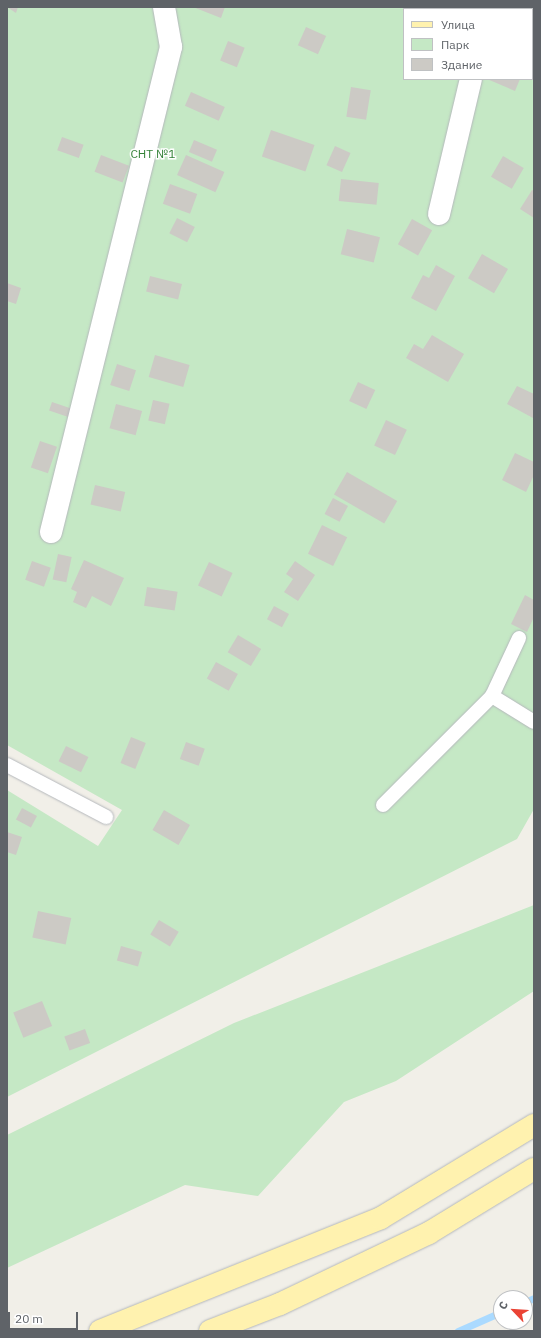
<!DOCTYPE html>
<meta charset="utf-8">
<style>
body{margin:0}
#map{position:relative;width:541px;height:1338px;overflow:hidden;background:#f1efe8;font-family:"IBM Plex Sans",sans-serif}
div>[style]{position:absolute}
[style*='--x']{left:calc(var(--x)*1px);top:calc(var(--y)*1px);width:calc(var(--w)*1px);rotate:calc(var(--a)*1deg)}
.green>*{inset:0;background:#c5e8c5}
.stream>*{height:7px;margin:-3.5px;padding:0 3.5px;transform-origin:3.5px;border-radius:3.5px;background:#aadaff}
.building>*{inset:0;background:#cccac5;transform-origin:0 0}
.roads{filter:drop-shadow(0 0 1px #b5b8bc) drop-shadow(0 0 1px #b5b8bc)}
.lane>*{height:14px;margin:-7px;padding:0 7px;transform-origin:7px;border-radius:7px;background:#fff}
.street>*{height:22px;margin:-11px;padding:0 11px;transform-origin:11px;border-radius:11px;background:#fff}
.primary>*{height:22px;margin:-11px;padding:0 11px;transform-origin:11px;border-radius:11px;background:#fff2af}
span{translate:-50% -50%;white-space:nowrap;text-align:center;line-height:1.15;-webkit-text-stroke:3px #fff;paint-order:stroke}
.park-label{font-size:12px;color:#348238}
.frame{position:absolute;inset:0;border:8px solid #5f6368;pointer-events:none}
.legend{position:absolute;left:403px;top:8px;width:130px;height:72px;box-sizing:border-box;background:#fff;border:1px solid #bfc1c3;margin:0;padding:5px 7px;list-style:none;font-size:12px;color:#5f6368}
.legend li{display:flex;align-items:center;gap:8px;height:20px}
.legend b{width:20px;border:1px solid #bfc1c3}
.north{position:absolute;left:493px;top:1290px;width:40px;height:40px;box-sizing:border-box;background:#fff;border:1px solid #bfc1c3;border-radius:50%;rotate:295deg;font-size:11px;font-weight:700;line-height:16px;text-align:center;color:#5f6368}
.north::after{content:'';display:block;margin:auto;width:14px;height:18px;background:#ea4335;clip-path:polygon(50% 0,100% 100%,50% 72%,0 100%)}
.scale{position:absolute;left:8px;top:1312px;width:70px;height:18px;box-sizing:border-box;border:2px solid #5f6368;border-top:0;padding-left:5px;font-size:12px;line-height:14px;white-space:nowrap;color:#5f6368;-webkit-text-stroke:3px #fff;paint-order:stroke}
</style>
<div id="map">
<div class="green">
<i style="clip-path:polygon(evenodd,7px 7px,534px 7px,534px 809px,517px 839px,7px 1097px,7px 790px,98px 846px,122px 810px,7px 745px,7px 7px,404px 9px,532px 9px,532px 79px,404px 79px,404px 9px)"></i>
<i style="clip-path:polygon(534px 905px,534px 991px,396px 1081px,344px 1102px,258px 1196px,185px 1185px,7px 1268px,7px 1135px,234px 1023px)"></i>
</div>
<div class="stream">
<i style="--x:525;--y:1302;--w:10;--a:-24"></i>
<i style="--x:458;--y:1331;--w:47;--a:-23.8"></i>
</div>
<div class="building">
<i style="clip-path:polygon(7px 7px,18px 7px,16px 13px)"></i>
<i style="clip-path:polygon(193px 7px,225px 7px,221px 18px)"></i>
<i style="left:306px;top:27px;width:22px;height:20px;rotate:24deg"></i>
<i style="left:228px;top:41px;width:18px;height:21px;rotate:22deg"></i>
<i style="clip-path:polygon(487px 79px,520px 79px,515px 91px)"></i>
<i style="left:351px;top:87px;width:20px;height:30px;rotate:9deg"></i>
<i style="left:191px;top:92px;width:37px;height:15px;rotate:24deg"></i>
<i style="left:271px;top:130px;width:46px;height:28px;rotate:19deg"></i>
<i style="left:62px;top:137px;width:23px;height:14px;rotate:20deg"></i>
<i style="left:194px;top:140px;width:25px;height:13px;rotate:23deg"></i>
<i style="left:335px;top:146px;width:17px;height:21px;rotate:24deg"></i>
<i style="left:101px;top:155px;width:30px;height:18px;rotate:21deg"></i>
<i style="left:186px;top:155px;width:42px;height:22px;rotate:24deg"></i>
<i style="left:503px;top:156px;width:24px;height:24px;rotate:30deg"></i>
<i style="left:341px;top:179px;width:38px;height:22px;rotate:6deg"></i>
<i style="left:170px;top:184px;width:29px;height:21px;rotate:20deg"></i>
<i style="clip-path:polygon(532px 190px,534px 191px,534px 218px,520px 209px)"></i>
<i style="left:177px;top:218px;width:20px;height:17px;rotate:27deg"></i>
<i style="left:412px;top:219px;width:23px;height:29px;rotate:29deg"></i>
<i style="left:347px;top:229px;width:34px;height:26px;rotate:14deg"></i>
<i style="left:482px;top:254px;width:30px;height:28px;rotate:30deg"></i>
<i style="clip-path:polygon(436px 265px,455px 276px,436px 311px,411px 298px,423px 275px,429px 278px)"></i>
<i style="left:150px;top:276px;width:33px;height:16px;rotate:14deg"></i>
<i style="clip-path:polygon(7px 283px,21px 288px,16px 304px,7px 301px)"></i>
<i style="clip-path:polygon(432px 335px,464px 354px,448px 382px,406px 358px,414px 344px,423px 349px)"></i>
<i style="left:155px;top:355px;width:36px;height:23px;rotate:16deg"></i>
<i style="left:117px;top:364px;width:20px;height:22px;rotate:18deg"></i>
<i style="left:358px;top:382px;width:19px;height:21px;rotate:25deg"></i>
<i style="clip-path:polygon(517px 386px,534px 394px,533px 418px,507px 404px)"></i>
<i style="left:153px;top:400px;width:17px;height:21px;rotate:13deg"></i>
<i style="left:52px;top:402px;width:21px;height:9px;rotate:19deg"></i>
<i style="left:116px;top:404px;width:27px;height:25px;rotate:15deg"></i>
<i style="left:386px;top:420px;width:23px;height:28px;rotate:25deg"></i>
<i style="left:40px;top:441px;width:18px;height:28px;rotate:19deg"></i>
<i style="clip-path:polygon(515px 453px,534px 462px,534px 475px,526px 492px,502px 480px)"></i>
<i style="left:347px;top:472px;width:58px;height:26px;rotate:30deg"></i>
<i style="left:95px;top:485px;width:31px;height:20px;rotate:13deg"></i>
<i style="left:333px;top:498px;width:17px;height:18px;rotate:28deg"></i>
<i style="left:322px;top:525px;width:28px;height:32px;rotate:26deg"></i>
<i style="left:58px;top:554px;width:14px;height:26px;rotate:12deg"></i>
<i style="clip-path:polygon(84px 560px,124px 578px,111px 606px,92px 596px,86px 608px,73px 602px,77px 592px,71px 589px)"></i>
<i style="left:32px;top:561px;width:20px;height:20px;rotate:20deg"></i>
<i style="clip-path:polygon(295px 561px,315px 575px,298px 601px,284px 592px,293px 579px,286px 574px)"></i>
<i style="left:209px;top:562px;width:26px;height:26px;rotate:25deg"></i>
<i style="left:147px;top:587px;width:31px;height:19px;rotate:9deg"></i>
<i style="clip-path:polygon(525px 595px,534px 600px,534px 617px,527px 632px,511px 624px)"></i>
<i style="left:274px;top:606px;width:17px;height:15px;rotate:28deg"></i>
<i style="left:238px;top:635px;width:27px;height:20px;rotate:31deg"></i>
<i style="left:216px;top:662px;width:25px;height:19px;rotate:29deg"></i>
<i style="left:131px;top:737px;width:16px;height:28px;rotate:22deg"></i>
<i style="left:186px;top:742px;width:20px;height:18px;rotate:20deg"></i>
<i style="left:66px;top:746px;width:25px;height:17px;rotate:26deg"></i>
<i style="left:22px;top:808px;width:17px;height:13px;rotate:28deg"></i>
<i style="left:164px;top:810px;width:30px;height:23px;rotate:30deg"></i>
<i style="clip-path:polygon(7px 832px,22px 837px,16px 855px,7px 852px)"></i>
<i style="left:38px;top:911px;width:34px;height:27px;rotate:12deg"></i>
<i style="left:159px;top:920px;width:23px;height:17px;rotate:31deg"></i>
<i style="left:121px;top:946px;width:22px;height:15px;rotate:16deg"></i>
<i style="left:42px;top:1001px;width:27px;height:31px;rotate:68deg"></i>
<i style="left:85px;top:1029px;width:15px;height:22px;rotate:70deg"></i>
</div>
<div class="roads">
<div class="lane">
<i style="--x:492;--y:696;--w:49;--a:31.8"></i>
<i style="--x:7;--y:765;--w:112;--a:27.7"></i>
<i style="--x:383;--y:805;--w:154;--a:-45"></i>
<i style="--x:492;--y:696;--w:64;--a:-65"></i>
</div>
<div class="street">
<i style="--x:487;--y:9;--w:2;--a:-63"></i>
<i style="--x:439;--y:214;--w:139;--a:-76.7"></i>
<i style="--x:51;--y:532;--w:500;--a:-76.1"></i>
<i style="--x:171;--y:47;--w:41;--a:-99.9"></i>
</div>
<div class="primary">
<i style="--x:100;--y:1331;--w:303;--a:-21.9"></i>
<i style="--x:381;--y:1218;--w:179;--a:-31.3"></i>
<i style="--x:210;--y:1331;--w:75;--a:-21.1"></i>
<i style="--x:280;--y:1304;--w:165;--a:-25.5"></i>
<i style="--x:429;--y:1233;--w:123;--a:-31.4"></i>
</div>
</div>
<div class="park-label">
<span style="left:153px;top:154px">СНТ №1</span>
</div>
<div class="frame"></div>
<ul class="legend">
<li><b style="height:5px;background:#fff2af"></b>Улица</li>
<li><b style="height:11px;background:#c5e8c5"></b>Парк</li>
<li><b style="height:11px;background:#cccac5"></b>Здание</li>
</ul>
<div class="north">С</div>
<div class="scale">20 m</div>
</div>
